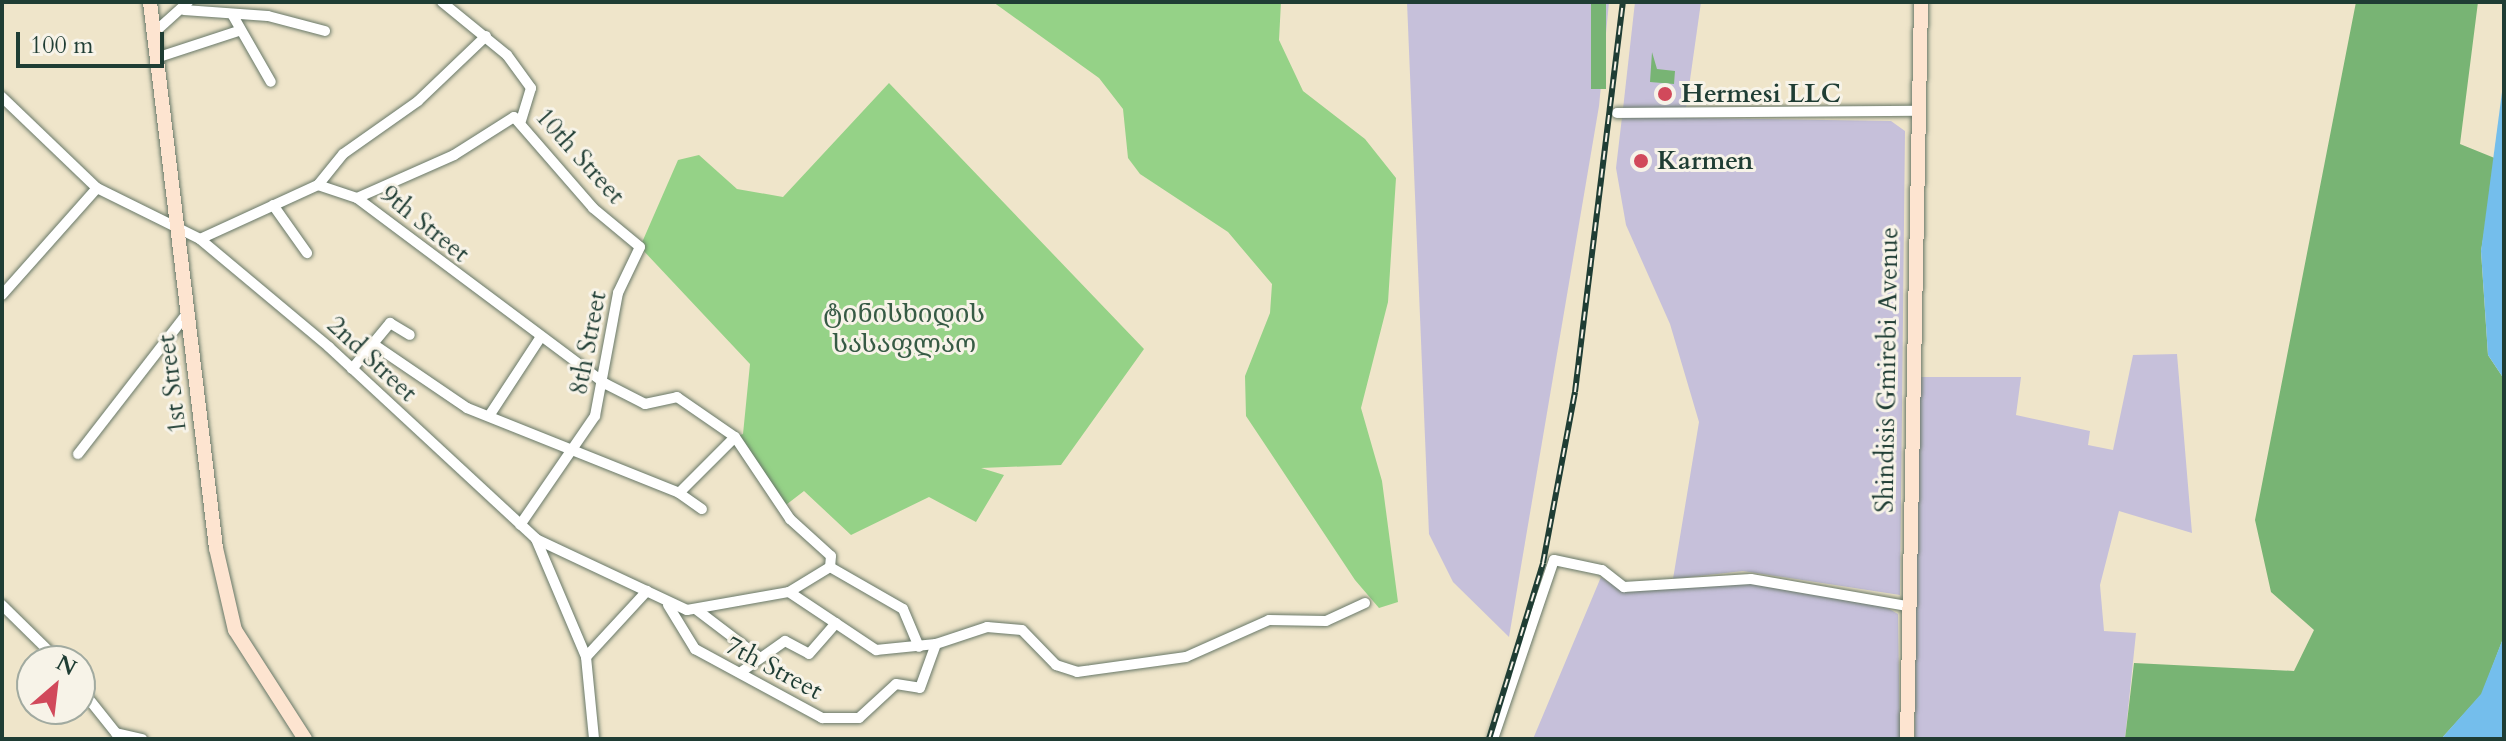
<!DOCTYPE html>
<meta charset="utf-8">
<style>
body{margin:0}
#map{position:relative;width:2506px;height:741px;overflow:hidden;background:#efe5ca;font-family:Cardo,"Noto Serif Georgian",serif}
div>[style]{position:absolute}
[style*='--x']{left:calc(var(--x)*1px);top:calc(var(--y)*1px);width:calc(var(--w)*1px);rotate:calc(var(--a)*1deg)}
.industrial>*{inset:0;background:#c6c0da}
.green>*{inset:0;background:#95d287}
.forest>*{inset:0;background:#78b474;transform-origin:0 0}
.water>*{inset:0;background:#74beec}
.roads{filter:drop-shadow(0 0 2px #687868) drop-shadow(0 0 2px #687868)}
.street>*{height:10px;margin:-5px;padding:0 5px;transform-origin:5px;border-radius:5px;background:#fff}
.secondary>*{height:14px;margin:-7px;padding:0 7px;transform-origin:7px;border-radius:7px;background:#fde4d0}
.rail>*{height:6px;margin-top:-3px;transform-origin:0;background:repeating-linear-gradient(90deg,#f7f3e8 0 9px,#1f3d34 0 18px);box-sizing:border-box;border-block:2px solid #1f3d34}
.dots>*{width:22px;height:22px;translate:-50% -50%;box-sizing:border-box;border:4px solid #f7f3e8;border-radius:50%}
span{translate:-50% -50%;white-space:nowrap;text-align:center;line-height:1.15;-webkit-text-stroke:6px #f7f3e8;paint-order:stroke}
.poi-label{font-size:26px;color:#1f3d34;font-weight:700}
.left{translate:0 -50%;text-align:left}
.street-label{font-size:26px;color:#1f3d34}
.park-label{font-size:26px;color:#375b45}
.frame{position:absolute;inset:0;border:4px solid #1f3d34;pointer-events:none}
.north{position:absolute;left:16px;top:645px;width:80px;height:80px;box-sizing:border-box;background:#f7f3e8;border:2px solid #a1aaa0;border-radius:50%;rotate:28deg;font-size:22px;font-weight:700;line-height:32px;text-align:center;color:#1f3d34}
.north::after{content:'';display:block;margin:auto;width:28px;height:36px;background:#d1495b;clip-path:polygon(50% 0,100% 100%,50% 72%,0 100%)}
.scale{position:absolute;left:16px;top:32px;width:148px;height:36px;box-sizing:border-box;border:4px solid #1f3d34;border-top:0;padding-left:10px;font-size:24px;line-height:28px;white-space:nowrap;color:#1f3d34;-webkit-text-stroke:6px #f7f3e8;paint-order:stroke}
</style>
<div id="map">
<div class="industrial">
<i style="clip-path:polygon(1407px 2px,1609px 2px,1599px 106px,1509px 637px,1453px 582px,1429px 534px)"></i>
<i style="clip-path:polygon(1635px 2px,1701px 2px,1686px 108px,1623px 109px)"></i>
<i style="clip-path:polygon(1622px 117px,1891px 121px,1905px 131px,1900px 595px,1743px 571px,1673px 579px,1699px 422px,1670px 324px,1626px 225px,1616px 168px)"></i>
<i style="clip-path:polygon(2177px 354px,2192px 533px,2119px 511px,2100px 585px,2104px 631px,2136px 633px,2125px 739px,1915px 739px,1917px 377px,2021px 377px,2016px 415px,2090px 431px,2088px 445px,2113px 450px,2133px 355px)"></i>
<i style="clip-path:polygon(1601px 577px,1622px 591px,1749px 583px,1884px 606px,1898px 614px,1900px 739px,1533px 739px)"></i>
</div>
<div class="green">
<i style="clip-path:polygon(993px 2px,1281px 2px,1279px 40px,1303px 91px,1365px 139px,1396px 178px,1388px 302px,1361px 408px,1382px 481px,1398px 602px,1379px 608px,1355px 580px,1246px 416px,1245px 376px,1270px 313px,1272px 284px,1228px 232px,1140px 174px,1128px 158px,1123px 109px,1099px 78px)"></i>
<i style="clip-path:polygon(889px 83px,1144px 349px,1061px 465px,981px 468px,1004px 475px,976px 522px,929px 497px,851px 535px,804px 491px,782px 508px,735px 437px,743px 434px,750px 364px,640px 247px,678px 160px,699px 155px,737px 189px,783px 197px)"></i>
</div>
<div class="forest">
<i style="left:1591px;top:2px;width:15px;height:87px"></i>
<i style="clip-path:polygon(2356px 2px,2478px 2px,2460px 144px,2497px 159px,2481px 251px,2488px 355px,2504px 379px,2504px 636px,2482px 694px,2441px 739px,2125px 739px,2134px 663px,2294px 671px,2314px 630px,2271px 592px,2255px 520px)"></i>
<i style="clip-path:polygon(1652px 52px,1657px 69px,1675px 71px,1674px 84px,1650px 82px)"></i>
</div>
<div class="water">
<i style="clip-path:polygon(2504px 77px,2504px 379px,2488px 355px,2481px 251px)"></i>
<i style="clip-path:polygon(2504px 636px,2504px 739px,2441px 739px,2481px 694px)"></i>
</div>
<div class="roads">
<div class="street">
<i style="--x:442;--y:2;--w:84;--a:39.2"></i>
<i style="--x:507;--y:55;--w:41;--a:54"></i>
<i style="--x:531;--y:88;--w:34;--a:107"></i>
<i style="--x:184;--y:10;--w:84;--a:4.1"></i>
<i style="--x:268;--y:16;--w:59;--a:14.7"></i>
<i style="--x:232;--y:14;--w:78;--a:60.2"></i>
<i style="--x:157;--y:30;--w:42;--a:-42.1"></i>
<i style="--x:159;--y:57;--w:86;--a:-18.2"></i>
<i style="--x:2;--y:97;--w:132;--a:43.8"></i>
<i style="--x:97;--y:188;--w:115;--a:26.3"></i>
<i style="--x:200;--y:239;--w:168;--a:39.9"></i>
<i style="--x:329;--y:347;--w:282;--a:42.8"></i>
<i style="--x:536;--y:539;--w:128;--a:67"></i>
<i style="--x:586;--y:657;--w:82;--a:84.4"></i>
<i style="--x:1617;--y:113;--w:300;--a:-0.4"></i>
<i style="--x:318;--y:185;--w:40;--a:-51"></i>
<i style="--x:343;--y:154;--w:92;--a:-35.2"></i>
<i style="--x:418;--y:101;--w:94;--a:-43.7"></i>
<i style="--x:357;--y:198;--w:106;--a:-23.9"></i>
<i style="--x:454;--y:155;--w:71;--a:-32.3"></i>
<i style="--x:514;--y:117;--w:121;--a:49"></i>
<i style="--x:593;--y:208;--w:61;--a:39.7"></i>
<i style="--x:640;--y:247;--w:51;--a:115.6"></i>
<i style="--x:618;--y:293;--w:125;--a:100.6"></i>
<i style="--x:595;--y:416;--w:132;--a:124.5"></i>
<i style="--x:273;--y:205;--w:59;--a:54.7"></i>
<i style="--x:200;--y:239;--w:130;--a:-24.6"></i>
<i style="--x:318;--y:185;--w:41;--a:18.4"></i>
<i style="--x:357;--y:198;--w:311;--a:36.8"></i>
<i style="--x:606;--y:384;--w:44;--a:27.1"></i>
<i style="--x:645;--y:404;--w:33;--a:-12"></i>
<i style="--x:677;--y:397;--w:70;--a:34.6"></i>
<i style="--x:735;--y:437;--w:99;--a:56.1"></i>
<i style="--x:790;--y:519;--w:55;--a:42.1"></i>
<i style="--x:831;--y:556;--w:11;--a:95"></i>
<i style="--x:830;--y:567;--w:84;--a:29.9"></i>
<i style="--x:903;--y:609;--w:41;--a:67.2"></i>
<i style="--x:2;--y:295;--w:143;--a:-48.4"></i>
<i style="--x:373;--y:344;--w:114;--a:34.2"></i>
<i style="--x:467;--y:408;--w:228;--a:21.8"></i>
<i style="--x:679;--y:493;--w:28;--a:35"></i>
<i style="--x:352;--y:369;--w:60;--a:-50.4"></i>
<i style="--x:390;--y:323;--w:23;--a:31"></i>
<i style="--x:489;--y:416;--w:93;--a:-56.8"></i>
<i style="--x:78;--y:454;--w:180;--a:-52.2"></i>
<i style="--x:679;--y:493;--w:79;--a:-45"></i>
<i style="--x:536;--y:539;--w:167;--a:25.2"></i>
<i style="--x:687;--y:610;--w:104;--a:-10"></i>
<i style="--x:789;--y:592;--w:48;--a:-31.4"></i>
<i style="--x:789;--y:592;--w:105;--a:33.7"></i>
<i style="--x:876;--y:650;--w:60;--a:-5.7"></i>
<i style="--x:936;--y:644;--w:54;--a:-18.4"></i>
<i style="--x:987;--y:627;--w:35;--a:5"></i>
<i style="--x:1022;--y:630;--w:49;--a:45.8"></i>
<i style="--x:1056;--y:665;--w:22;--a:18"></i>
<i style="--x:1077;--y:672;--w:110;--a:-7.8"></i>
<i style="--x:1186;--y:657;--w:91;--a:-24"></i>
<i style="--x:1269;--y:620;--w:57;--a:1"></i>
<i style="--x:1326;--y:621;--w:43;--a:-24.8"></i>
<i style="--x:2;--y:605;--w:80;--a:44.5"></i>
<i style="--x:668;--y:605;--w:52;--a:58.5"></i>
<i style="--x:695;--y:649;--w:145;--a:28.5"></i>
<i style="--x:822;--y:718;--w:37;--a:0"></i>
<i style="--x:859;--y:718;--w:50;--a:-42.6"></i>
<i style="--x:896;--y:684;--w:24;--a:9"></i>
<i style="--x:920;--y:688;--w:47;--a:-70"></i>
<i style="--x:697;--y:610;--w:78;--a:37.2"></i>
<i style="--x:586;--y:657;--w:90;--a:-47.3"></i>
<i style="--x:741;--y:672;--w:54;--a:-35.2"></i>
<i style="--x:785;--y:641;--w:27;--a:28"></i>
<i style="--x:809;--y:654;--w:41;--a:-48.9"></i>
<i style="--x:80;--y:688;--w:58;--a:51.3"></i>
<i style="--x:116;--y:733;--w:27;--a:13"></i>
<i style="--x:1493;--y:739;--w:189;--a:-71.2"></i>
<i style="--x:1554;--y:560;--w:49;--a:11.8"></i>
<i style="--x:1602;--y:570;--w:28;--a:38"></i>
<i style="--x:1624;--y:587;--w:127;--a:-3.6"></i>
<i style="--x:1751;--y:579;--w:159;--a:9.8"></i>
</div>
<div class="secondary">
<i style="--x:150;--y:2;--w:550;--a:83.11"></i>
<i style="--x:216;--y:548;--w:84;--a:77"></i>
<i style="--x:235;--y:630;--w:130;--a:57.3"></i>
<i style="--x:1907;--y:739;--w:737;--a:-88.91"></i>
</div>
</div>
<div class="rail">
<i style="--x:1489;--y:739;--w:184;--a:-72.9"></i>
<i style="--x:1543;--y:563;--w:174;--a:-79.4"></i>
<i style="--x:1575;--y:392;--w:393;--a:-83"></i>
</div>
<div class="dots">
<i style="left:1665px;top:94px;background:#d1495b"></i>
<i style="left:1641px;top:161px;background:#d1495b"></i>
</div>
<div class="poi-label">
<span class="left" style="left:1681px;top:94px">Hermesi LLC</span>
<span class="left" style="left:1657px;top:161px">Karmen</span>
</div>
<div class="street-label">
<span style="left:580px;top:156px;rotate:48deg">10th Street</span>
<span style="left:425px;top:224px;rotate:39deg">9th Street</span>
<span style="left:588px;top:343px;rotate:-79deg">8th Street</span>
<span style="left:372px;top:359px;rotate:43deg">2nd Street</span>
<span style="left:1887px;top:370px;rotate:-89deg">Shindisis Gmirebi Avenue</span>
<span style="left:172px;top:384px;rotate:-97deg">1st Street</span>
<span style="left:774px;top:668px;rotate:28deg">7th Street</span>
</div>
<div class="park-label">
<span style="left:904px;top:329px">ტინისხიდის<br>სასაფლაო</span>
</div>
<div class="frame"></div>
<div class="north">N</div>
<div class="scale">100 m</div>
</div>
